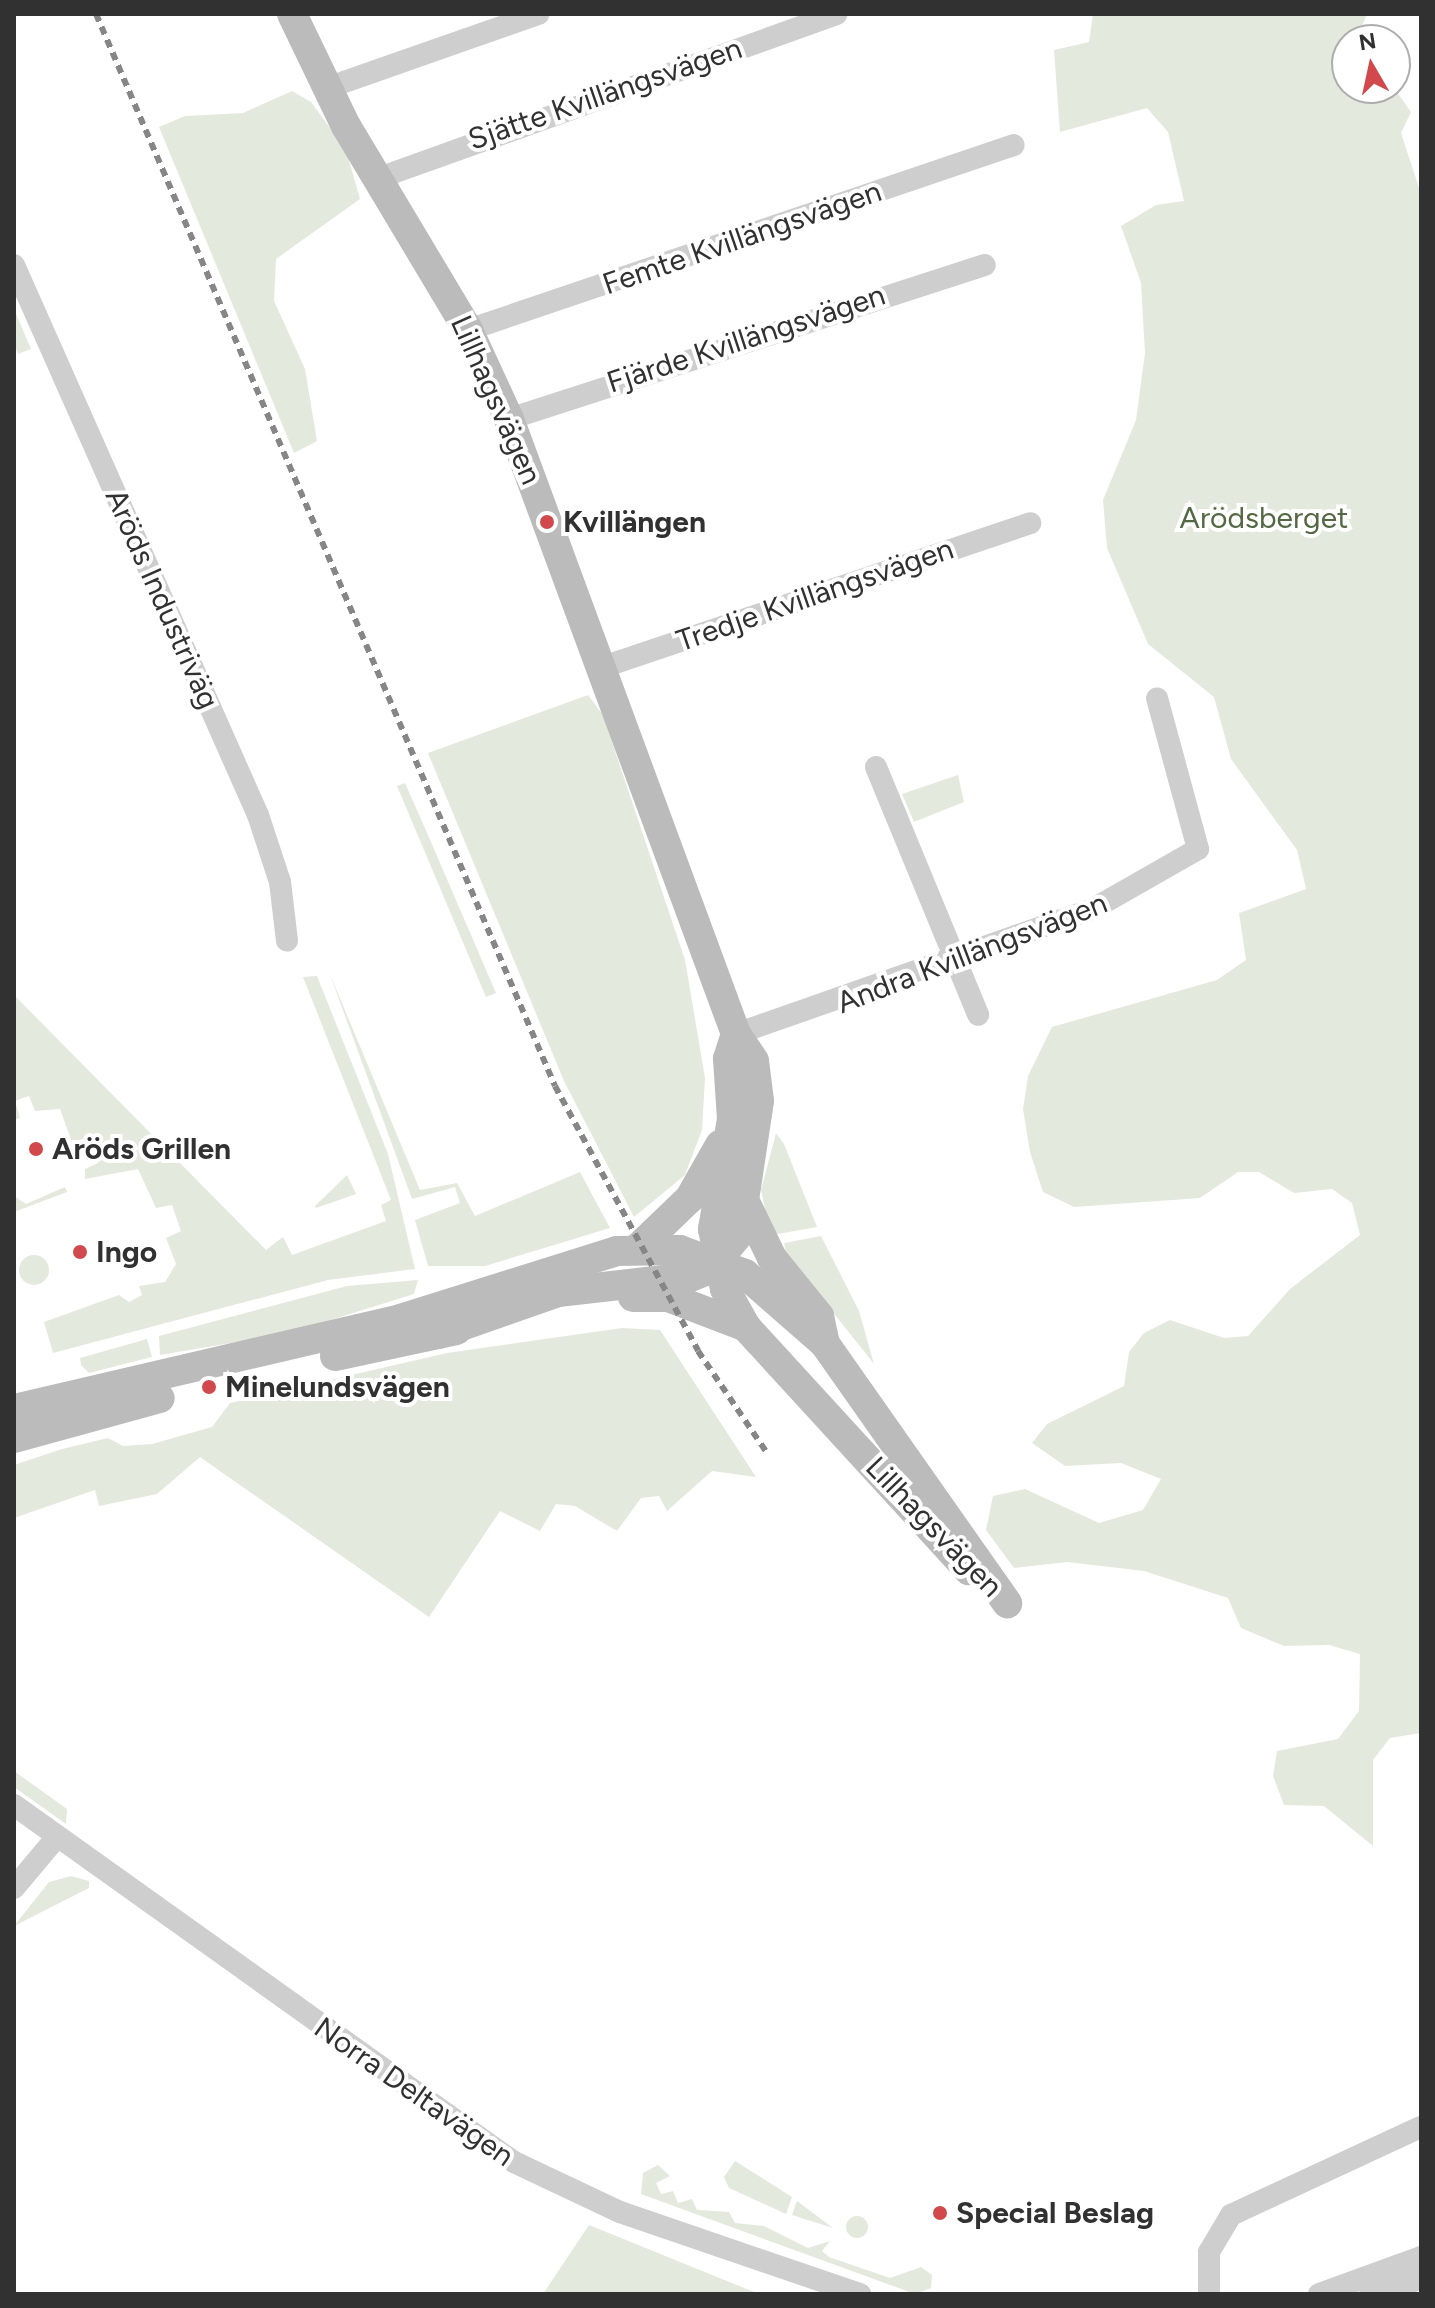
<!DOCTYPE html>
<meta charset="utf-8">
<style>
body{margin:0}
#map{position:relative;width:1435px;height:2308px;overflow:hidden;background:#fff;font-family:Figtree,sans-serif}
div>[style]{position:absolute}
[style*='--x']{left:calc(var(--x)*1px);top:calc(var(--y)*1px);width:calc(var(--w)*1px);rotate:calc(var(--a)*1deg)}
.green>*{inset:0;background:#e4e9de}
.round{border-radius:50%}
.street>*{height:22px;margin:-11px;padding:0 11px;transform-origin:11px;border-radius:11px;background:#cecece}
.secondary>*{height:30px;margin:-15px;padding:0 15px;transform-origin:15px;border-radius:15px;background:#bbb}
.rail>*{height:6px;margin-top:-3px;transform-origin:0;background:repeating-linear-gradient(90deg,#868686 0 8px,transparent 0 14px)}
.dots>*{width:22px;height:22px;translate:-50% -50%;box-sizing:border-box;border:4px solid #fff;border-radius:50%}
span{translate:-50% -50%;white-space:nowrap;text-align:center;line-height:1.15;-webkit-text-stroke:8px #fff;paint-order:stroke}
.street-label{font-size:30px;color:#313131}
.park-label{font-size:30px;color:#536843}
.poi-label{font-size:30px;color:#313131;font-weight:700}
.left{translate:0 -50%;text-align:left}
.frame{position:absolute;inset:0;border:16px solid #313131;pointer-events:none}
.north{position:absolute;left:1331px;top:24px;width:80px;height:80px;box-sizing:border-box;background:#fff;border:2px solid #adadad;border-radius:50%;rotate:351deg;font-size:22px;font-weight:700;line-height:32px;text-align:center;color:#313131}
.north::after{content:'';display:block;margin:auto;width:28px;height:36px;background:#d2494d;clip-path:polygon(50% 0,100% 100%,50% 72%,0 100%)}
</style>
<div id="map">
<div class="green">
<i style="clip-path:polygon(1093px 14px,1367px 14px,1356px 40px,1347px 40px,1347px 88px,1394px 88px,1411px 112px,1401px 133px,1421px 194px,1421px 1733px,1390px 1738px,1373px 1760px,1373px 1846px,1324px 1806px,1284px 1805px,1273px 1776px,1277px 1751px,1338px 1739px,1359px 1711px,1360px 1654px,1329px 1645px,1284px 1646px,1241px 1628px,1228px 1598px,1144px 1571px,1067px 1562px,1014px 1568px,986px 1530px,993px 1496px,1025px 1489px,1099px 1523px,1143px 1510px,1161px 1479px,1121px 1463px,1065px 1466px,1032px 1443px,1047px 1424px,1124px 1386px,1129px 1352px,1144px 1333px,1170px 1320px,1224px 1338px,1248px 1336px,1290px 1289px,1360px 1235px,1352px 1203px,1332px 1189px,1294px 1193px,1259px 1172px,1238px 1172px,1200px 1198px,1074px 1207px,1043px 1192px,1030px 1152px,1023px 1109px,1028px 1076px,1052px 1027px,1217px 980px,1246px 960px,1239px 913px,1306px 889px,1297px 850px,1231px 759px,1214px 697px,1148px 644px,1107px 548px,1103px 500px,1136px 420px,1145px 353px,1141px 283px,1121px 226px,1156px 205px,1184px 201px,1168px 132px,1147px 108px,1060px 132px,1054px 50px,1089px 42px)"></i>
<i style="clip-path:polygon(292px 91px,311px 102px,346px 150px,360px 199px,276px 259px,274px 301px,305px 369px,317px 441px,294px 453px,159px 127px,185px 116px,243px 113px)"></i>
<i style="clip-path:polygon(14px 309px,31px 349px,18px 354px,14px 344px)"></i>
<i style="clip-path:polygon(588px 695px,603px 715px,685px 960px,705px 1078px,702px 1130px,685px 1175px,634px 1217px,564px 1081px,428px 753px)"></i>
<i style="clip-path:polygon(958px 775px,964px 802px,914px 822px,902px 794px)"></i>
<i style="clip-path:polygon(405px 783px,431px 842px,496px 993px,486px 997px,397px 786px)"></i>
<i style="clip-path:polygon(329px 972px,420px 1190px,457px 1183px,475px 1216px,580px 1172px,610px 1228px,485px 1266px,428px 1266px,415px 1220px,460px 1203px,455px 1187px,412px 1199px)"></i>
<i style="clip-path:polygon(317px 976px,388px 1154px,415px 1269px,328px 1280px,53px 1353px,44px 1322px,119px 1295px,129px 1302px,142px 1295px,139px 1286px,165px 1282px,176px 1264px,166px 1238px,181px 1231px,172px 1205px,156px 1208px,138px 1169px,85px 1179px,85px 1169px,98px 1163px,90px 1137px,72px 1142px,60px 1109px,35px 1111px,29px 1096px,15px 1101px,20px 1118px,14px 1120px,14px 995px,266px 1250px,283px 1237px,292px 1255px,386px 1221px,381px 1205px,391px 1200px,303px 977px)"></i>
<i style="clip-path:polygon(776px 1133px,784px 1144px,817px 1227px,778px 1234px,769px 1227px,761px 1190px)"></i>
<i style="clip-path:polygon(347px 1175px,356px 1194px,316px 1208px,315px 1206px)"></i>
<i style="clip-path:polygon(65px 1187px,67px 1192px,14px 1212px,14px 1196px,26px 1204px)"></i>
<i style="clip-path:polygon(821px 1236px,859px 1311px,874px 1364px,786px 1253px,784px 1243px)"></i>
<i class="round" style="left:19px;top:1255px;width:30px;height:30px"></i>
<i style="clip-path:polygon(418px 1280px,414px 1294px,289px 1333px,160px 1355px,159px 1336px,347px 1286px)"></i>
<i style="clip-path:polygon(622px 1328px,660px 1330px,756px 1477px,712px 1471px,667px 1511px,659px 1496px,641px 1498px,617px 1531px,575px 1506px,556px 1504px,540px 1531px,500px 1511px,429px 1617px,200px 1457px,157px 1494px,99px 1506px,95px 1490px,14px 1518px,14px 1465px,62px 1449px,108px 1438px,123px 1446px,152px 1444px,212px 1427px,230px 1403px,447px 1353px)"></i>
<i style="clip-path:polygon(147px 1339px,152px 1357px,89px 1373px,81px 1365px,80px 1358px)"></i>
<i style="clip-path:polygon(14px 1771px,67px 1809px,66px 1824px,14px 1787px)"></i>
<i style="clip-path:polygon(71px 1876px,89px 1881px,89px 1888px,14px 1926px,49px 1882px)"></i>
<i style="clip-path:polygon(735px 2161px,792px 2197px,786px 2214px,729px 2188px,724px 2177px)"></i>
<i style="clip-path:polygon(658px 2165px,670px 2176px,656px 2183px,661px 2194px,673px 2191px,678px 2203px,692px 2199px,697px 2210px,729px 2212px,735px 2223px,764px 2226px,808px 2248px,830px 2241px,822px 2251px,829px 2257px,890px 2278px,921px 2267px,932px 2275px,931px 2288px,915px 2294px,641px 2194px,643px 2173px)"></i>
<i style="clip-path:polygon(797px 2201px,833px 2228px,792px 2215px)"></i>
<i class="round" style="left:846px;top:2216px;width:22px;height:22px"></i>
<i style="clip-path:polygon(589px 2225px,759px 2294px,543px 2294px)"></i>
</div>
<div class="street">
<i style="--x:327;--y:88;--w:224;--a:-19.3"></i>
<i style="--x:376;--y:179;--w:489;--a:-19.7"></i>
<i style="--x:14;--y:265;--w:602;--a:66.08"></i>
<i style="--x:258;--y:815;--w:71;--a:71.8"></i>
<i style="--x:280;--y:882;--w:59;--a:83.2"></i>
<i style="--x:468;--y:330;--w:576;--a:-18.72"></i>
<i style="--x:509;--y:419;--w:500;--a:-17.93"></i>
<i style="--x:600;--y:668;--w:454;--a:-18.6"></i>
<i style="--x:876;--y:767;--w:268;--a:67.6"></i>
<i style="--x:736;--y:1034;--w:378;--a:-19.3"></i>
<i style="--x:1093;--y:909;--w:121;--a:-29.7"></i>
<i style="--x:1198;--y:849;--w:156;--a:-105.2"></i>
<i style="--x:14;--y:1805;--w:614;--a:35.53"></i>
<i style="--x:514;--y:2162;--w:117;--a:25.3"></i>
<i style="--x:620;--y:2212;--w:254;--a:18.9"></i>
<i style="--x:14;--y:1888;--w:65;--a:-50"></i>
<i style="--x:1209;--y:2294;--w:42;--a:-90"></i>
<i style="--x:1209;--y:2252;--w:43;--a:-59.3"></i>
<i style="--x:1231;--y:2215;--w:209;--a:-24.9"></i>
<i style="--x:1319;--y:2294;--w:109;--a:-19.9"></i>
<i style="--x:1370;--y:2294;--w:53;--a:-16.4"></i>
</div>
<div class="secondary">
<i style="--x:292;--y:14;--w:124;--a:64.3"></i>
<i style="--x:346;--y:126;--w:238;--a:59.1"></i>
<i style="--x:468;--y:330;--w:98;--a:65.3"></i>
<i style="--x:509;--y:419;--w:656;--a:69.74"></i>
<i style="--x:736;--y:1034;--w:32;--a:56"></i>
<i style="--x:754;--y:1061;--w:40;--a:82.9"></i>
<i style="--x:759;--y:1101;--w:134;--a:98.6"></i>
<i style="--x:739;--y:1234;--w:45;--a:129.6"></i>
<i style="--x:710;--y:1269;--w:22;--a:158"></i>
<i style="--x:690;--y:1277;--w:133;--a:173.5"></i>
<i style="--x:558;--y:1292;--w:127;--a:160.7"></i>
<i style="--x:736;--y:1034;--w:26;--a:108"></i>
<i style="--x:728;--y:1059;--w:60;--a:86.2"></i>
<i style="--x:732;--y:1119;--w:112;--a:99.8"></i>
<i style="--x:713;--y:1229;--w:61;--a:78.7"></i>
<i style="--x:725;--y:1289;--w:43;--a:61.1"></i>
<i style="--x:746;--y:1327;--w:330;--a:47.5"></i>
<i style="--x:747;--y:1206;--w:58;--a:64.3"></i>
<i style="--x:772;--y:1258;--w:75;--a:51"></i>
<i style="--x:819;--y:1316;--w:29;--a:78"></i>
<i style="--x:640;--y:1246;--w:69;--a:-43.8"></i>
<i style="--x:690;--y:1198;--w:61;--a:-60.5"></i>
<i style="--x:633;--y:1297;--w:35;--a:0"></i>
<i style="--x:668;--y:1297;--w:84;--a:21"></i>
<i style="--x:335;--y:1356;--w:124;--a:-12.1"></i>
<i style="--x:14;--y:1409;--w:396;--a:-13.1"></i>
<i style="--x:400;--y:1319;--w:227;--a:-17.4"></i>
<i style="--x:617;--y:1251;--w:63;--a:-0.9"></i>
<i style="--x:680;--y:1250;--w:69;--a:20.3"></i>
<i style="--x:745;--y:1274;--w:106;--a:41.2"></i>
<i style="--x:825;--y:1344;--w:317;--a:54.9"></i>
<i style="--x:14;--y:1438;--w:151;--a:-15.3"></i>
</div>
<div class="rail">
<i style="--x:96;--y:14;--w:1166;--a:66.82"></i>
<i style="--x:555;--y:1086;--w:301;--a:61.6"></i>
<i style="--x:698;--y:1351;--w:123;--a:55.9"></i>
</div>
<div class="dots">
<i style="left:547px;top:522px;background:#d2494d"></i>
<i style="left:36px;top:1149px;background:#d2494d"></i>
<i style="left:80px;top:1252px;background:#d2494d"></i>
<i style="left:209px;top:1387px;background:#d2494d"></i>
<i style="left:940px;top:2213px;background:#d2494d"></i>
</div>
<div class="street-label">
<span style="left:605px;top:94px;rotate:-19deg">Sjätte Kvillängsvägen</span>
<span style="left:742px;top:238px;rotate:-19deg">Femte Kvillängsvägen</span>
<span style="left:746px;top:339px;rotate:-18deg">Fjärde Kvillängsvägen</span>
<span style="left:496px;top:400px;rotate:66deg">Lillhagsvägen</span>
<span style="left:815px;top:595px;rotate:-19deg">Tredje Kvillängsvägen</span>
<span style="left:162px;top:599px;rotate:66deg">Aröds Industriväg</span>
<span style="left:972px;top:953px;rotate:-21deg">Andra Kvillängsvägen</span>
<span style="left:934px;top:1527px;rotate:46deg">Lillhagsvägen</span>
<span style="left:414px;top:2092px;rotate:35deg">Norra Deltavägen</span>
</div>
<div class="park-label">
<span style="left:1264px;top:518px">Arödsberget</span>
</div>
<div class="poi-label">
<span class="left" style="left:563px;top:522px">Kvillängen</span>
<span class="left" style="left:52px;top:1149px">Aröds Grillen</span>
<span class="left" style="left:96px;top:1252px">Ingo</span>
<span class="left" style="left:225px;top:1387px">Minelundsvägen</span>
<span class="left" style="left:956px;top:2213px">Special Beslag</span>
</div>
<div class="frame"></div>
<div class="north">N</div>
</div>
